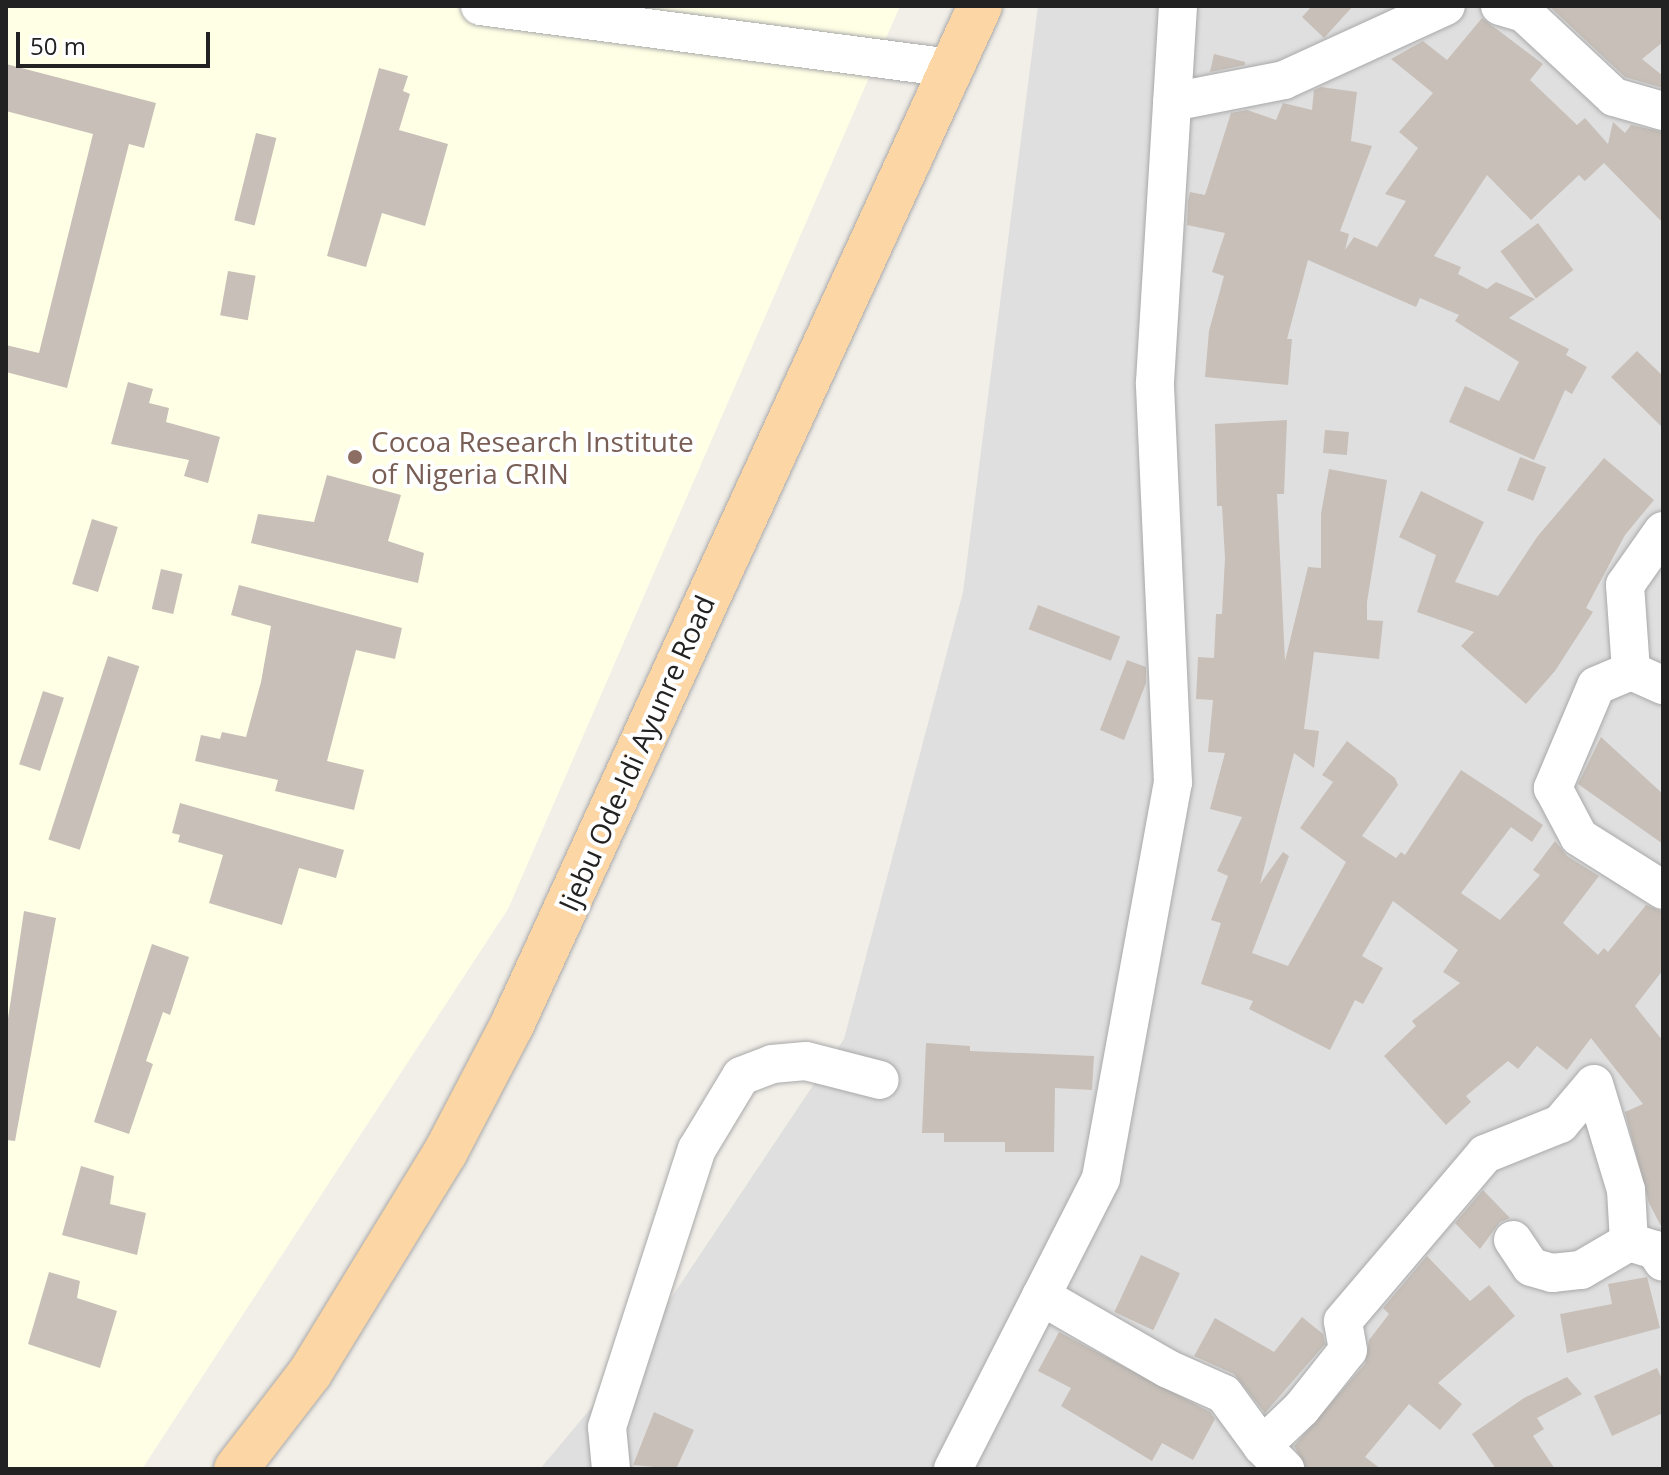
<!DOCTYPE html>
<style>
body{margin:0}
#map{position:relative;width:1669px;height:1475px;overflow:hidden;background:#f2efe9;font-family:"Open Sans",sans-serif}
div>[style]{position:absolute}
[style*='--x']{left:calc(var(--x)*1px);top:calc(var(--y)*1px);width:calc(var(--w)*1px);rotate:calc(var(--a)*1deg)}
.residential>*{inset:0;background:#e0dfdf}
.education>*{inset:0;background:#ffffe5}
.building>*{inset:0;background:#c7bfb8;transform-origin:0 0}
.roads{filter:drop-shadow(0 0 2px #a9a9a9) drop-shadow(0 0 2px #a9a9a9)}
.minor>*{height:38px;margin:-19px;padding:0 19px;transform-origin:19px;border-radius:19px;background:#fff}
.major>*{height:44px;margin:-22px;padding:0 22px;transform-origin:22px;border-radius:22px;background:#fcd6a4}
.dots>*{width:22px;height:22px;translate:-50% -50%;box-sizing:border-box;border:4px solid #fff;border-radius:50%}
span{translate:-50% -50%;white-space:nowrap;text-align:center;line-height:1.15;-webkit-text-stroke:8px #fff;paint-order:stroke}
.education-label{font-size:28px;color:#785e54}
.left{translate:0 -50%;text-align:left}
.street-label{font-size:28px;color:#222}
.frame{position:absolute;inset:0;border:8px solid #222;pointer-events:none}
.scale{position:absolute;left:16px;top:32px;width:194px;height:36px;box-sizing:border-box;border:4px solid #222;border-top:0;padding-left:10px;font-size:24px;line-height:28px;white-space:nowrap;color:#222;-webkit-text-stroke:6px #fff;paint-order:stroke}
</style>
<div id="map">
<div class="residential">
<i style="clip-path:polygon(1038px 6px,1663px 6px,1663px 1469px,540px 1469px,623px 1370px,844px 1039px,963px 592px)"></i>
</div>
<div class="education">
<i style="clip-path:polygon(6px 6px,900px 6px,508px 909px,142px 1469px,6px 1469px)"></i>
</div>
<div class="building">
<i style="clip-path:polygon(1312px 6px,1353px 6px,1324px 38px,1302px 17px)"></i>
<i style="clip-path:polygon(1549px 6px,1663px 6px,1663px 42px,1642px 59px,1663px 76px,1663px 88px,1625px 77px)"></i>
<i style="clip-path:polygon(1482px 18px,1543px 64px,1530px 80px,1577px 125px,1585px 118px,1608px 144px,1613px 122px,1625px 133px,1631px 125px,1663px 132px,1663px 223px,1604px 163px,1585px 181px,1579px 175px,1531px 220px,1487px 175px,1434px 256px,1461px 267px,1458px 274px,1487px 289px,1496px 282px,1535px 299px,1509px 318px,1569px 349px,1566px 355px,1587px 367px,1572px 394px,1565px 390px,1534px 460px,1449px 422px,1465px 386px,1499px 401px,1519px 362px,1455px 321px,1459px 315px,1420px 298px,1416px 307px,1308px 260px,1287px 339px,1292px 339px,1288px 385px,1205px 377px,1209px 331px,1224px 276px,1212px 272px,1225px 233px,1187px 225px,1188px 201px,1190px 192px,1205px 195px,1231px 113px,1247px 110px,1276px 120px,1283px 103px,1312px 110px,1314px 90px,1321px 87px,1357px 92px,1351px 141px,1372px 146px,1340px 231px,1349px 234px,1345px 250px,1354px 237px,1377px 247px,1406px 201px,1385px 194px,1418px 148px,1399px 132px,1433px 93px,1391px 59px,1423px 41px,1447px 60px)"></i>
<i style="clip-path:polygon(1214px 54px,1245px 62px,1245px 65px,1210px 72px)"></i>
<i style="clip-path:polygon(6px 64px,156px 103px,144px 148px,129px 144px,67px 388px,6px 372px,6px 345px,39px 353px,93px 134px,6px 111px)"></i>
<i style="clip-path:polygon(379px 68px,408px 76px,403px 91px,410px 94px,399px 130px,448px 144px,425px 226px,382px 213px,366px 267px,327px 256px)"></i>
<i style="left:256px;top:133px;width:21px;height:90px;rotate:14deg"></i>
<i style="left:1538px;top:223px;width:59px;height:47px;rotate:53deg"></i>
<i style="left:228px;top:271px;width:28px;height:45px;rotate:10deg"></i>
<i style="clip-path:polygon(1637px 351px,1663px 376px,1663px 428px,1611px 377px)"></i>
<i style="clip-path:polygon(128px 382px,153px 389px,149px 403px,169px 408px,166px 422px,220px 437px,208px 483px,184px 476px,189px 460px,111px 444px)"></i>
<i style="clip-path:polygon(1287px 420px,1284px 494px,1277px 494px,1285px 661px,1308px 567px,1321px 568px,1321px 514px,1329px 469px,1387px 480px,1367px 602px,1367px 620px,1383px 621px,1379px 659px,1314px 652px,1304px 729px,1319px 731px,1314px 768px,1294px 753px,1260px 884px,1283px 852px,1289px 856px,1252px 953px,1288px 966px,1346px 862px,1300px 828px,1333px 782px,1322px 775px,1347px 741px,1395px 778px,1398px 785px,1362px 836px,1396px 858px,1401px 852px,1405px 855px,1461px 770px,1507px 800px,1543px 825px,1532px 842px,1511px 827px,1461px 893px,1500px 920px,1540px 875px,1533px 870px,1555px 841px,1567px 856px,1599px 876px,1563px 923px,1598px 955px,1604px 948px,1608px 952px,1646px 905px,1663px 912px,1663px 970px,1635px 1006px,1663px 1041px,1663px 1230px,1649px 1203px,1625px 1112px,1643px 1104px,1591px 1038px,1567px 1070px,1537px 1046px,1518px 1069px,1508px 1061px,1466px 1096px,1471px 1102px,1446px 1125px,1384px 1056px,1416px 1026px,1412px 1021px,1460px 983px,1443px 972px,1458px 950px,1393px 901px,1362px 956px,1383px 968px,1363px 1004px,1355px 1000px,1330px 1050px,1249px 1009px,1253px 1001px,1201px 984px,1221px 923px,1211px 920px,1228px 876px,1217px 871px,1242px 817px,1210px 809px,1225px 753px,1208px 752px,1213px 700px,1196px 699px,1198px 657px,1214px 658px,1216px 614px,1222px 614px,1225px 558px,1222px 506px,1217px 506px,1215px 424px)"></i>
<i style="left:1325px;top:430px;width:24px;height:23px;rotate:5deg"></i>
<i style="left:1520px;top:457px;width:28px;height:36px;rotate:21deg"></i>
<i style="clip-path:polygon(1604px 458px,1654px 500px,1625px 535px,1586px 608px,1593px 612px,1555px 671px,1526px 704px,1461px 646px,1474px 632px,1417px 612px,1436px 555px,1399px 537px,1421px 491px,1484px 522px,1455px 582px,1498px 596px,1537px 537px)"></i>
<i style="clip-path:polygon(327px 475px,401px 495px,388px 541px,424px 553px,418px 583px,251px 543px,258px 514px,314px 522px)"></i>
<i style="left:92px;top:519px;width:27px;height:68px;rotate:17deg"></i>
<i style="left:161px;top:569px;width:22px;height:41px;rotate:13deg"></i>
<i style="clip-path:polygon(239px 585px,402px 628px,395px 659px,356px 650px,327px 761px,364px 770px,354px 810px,275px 791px,278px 780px,195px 761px,201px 735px,220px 739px,222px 732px,246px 737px,261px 682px,271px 626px,231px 615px)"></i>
<i style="left:1038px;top:605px;width:88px;height:26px;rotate:21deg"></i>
<i style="left:108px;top:656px;width:33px;height:193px;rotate:18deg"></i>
<i style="clip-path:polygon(1127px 660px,1146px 667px,1146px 683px,1124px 740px,1100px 730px)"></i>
<i style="left:43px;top:691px;width:22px;height:77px;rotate:18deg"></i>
<i style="clip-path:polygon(1601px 737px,1663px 794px,1663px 844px,1578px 784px)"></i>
<i style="clip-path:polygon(180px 803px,344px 850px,336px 878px,299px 868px,282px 925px,209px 903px,223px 855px,178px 842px,180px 835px,172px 833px)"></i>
<i style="clip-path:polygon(24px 911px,56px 918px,15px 1141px,6px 1140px,6px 1032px)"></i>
<i style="clip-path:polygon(152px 944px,189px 957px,170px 1015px,163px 1012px,146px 1061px,153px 1064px,129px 1134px,94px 1122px)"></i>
<i style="clip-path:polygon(926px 1043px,970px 1046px,970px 1051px,1094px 1056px,1092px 1090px,1055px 1088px,1054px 1152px,1005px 1152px,1005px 1142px,944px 1142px,944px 1133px,922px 1133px)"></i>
<i style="clip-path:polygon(81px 1166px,114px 1176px,110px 1204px,146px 1213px,137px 1255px,62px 1235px)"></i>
<i style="clip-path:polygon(1483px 1190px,1510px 1218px,1500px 1222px,1480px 1249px,1455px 1223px)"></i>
<i style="left:1141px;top:1255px;width:43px;height:63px;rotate:25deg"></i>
<i style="clip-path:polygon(1427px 1256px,1470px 1301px,1489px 1285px,1515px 1316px,1438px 1383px,1462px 1404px,1440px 1430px,1409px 1404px,1365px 1457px,1381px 1469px,1306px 1469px,1294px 1446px,1365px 1364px,1369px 1340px,1389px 1314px,1383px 1308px)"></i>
<i style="clip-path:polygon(49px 1272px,80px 1281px,77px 1298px,117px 1311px,100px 1368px,28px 1344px)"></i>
<i style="clip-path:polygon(1647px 1277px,1660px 1328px,1567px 1353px,1560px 1314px,1612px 1304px,1608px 1284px)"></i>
<i style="clip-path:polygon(1302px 1317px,1323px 1334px,1325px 1344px,1265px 1413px,1234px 1374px,1194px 1356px,1215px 1318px,1274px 1352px)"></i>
<i style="clip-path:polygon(1059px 1332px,1210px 1412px,1215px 1419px,1193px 1460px,1162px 1443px,1152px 1461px,1061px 1406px,1071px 1388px,1038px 1371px)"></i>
<i style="clip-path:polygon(1657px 1368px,1663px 1381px,1663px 1413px,1612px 1436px,1594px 1396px)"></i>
<i style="clip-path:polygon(1567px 1377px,1582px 1394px,1537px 1418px,1544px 1429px,1533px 1436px,1555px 1469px,1496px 1469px,1472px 1434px,1524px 1398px)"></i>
<i style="clip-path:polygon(654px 1412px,694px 1430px,676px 1469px,633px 1465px)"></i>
</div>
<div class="roads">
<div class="minor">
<i style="--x:480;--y:6;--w:476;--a:7.5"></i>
<i style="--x:1500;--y:6;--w:25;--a:16"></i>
<i style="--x:1524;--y:13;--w:123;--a:43"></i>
<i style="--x:1614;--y:97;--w:51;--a:15.9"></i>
<i style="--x:1172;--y:102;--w:114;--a:-11.1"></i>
<i style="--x:1284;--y:80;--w:178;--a:-24.6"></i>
<i style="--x:1663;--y:531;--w:66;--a:125.1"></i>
<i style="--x:1625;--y:585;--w:86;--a:86"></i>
<i style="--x:1631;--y:671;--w:35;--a:24"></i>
<i style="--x:1631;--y:671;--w:38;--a:157"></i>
<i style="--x:1596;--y:686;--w:111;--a:112.9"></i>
<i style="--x:1553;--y:788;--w:55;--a:62"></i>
<i style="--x:1579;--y:837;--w:99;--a:32.2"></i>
<i style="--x:1513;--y:1240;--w:32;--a:56"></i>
<i style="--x:1531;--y:1267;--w:22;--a:16"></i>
<i style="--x:1552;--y:1273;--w:29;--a:-6"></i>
<i style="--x:1581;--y:1270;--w:56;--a:-30.3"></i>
<i style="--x:1629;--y:1242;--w:27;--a:17"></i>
<i style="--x:1655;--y:1250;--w:14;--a:56"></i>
<i style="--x:1041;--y:1296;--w:146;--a:29.9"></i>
<i style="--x:1168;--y:1369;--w:61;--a:24.1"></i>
<i style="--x:1224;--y:1394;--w:64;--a:53.8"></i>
<i style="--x:1262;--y:1446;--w:54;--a:-43.5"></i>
<i style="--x:1301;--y:1409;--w:75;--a:-51.5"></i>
<i style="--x:1348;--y:1350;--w:29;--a:-100"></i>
<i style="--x:1343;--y:1321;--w:219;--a:-49.6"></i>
<i style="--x:1485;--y:1154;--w:81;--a:-21.8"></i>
<i style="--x:1560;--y:1124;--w:52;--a:-49.6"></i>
<i style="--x:1594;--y:1084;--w:111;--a:73.2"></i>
<i style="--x:1626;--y:1190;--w:52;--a:86.7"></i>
<i style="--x:1262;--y:1446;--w:33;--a:45"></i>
<i style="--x:611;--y:1469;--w:42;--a:-95.4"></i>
<i style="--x:607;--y:1427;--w:292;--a:-72.1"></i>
<i style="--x:697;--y:1149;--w:85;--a:-58.9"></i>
<i style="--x:741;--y:1076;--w:33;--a:-21"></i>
<i style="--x:772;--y:1064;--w:34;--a:-5"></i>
<i style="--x:806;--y:1061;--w:76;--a:14.4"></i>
<i style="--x:953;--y:1469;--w:326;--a:-63"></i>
<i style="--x:1101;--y:1178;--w:402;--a:-79.7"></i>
<i style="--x:1173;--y:783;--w:401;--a:-92.6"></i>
<i style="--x:1155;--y:382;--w:377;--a:-86.5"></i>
</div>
<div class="major">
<i style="--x:236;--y:1469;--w:121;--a:-52.4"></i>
<i style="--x:310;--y:1373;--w:258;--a:-58.5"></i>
<i style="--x:445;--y:1153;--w:144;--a:-62.4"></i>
<i style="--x:512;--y:1025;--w:1121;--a:-65.33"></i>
</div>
</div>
<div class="dots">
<i style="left:355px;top:457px;background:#8d6e63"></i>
</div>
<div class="education-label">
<span class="left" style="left:371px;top:457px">Cocoa Research Institute<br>of Nigeria CRIN</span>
</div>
<div class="street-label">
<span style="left:636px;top:753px;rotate:-66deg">Ijebu Ode-Idi Ayunre Road</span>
</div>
<div class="frame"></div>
<div class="scale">50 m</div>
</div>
